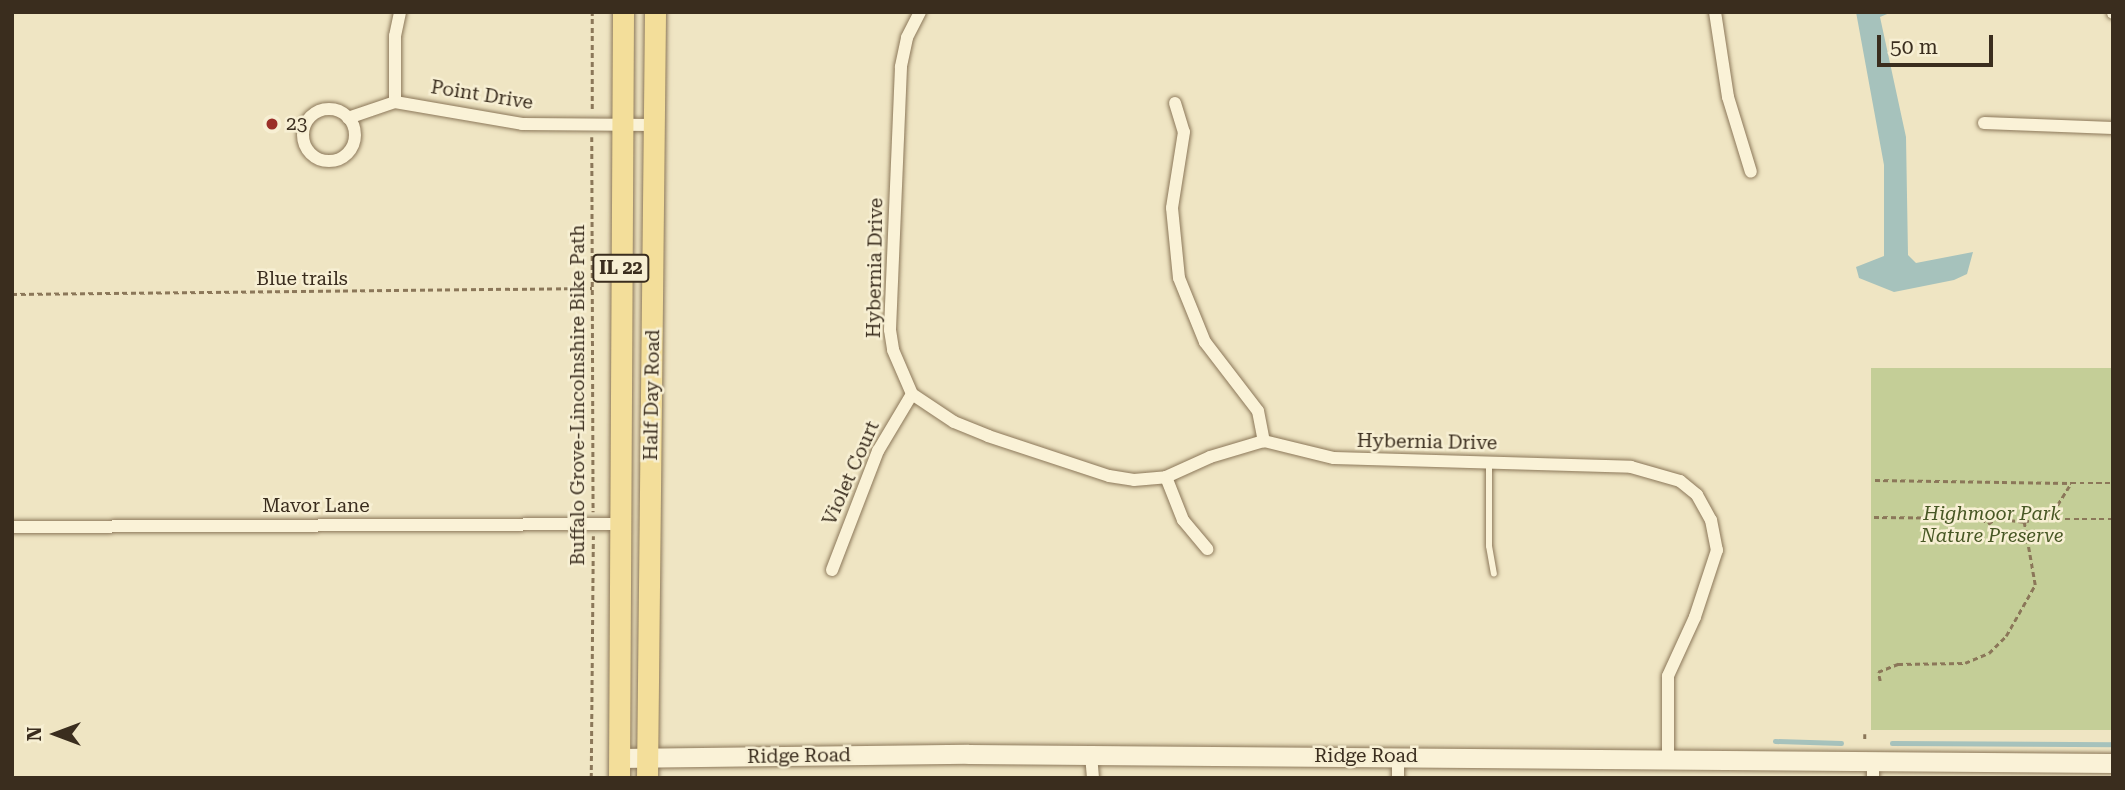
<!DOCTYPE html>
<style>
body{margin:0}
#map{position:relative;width:2125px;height:790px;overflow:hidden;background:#efe5c3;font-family:"Roboto Serif",serif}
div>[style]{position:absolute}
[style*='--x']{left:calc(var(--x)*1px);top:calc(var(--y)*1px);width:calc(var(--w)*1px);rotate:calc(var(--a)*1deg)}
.green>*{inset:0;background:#c4ce97;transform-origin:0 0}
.water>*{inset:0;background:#a6c2bc}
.stream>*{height:4.5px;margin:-2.25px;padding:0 2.25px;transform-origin:2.25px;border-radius:2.25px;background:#a6c2bc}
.path>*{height:2.5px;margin-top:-1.25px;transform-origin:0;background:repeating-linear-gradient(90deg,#8b7759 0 5px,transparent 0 8.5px)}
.roads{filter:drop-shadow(0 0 2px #8b7759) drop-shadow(0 0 2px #8b7759)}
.lane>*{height:6px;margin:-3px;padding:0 3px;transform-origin:3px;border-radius:3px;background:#faf2d7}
.street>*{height:12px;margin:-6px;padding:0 6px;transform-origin:6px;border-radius:6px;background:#faf2d7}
.street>.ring{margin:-6px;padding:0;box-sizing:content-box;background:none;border:12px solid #faf2d7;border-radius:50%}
.secondary>*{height:19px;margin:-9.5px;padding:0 9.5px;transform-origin:9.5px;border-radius:9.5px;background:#faf2d7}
.primary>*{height:21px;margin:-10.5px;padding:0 10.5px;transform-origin:10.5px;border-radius:10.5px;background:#f3de9a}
.dots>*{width:19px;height:19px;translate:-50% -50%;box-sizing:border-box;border:4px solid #f7efd3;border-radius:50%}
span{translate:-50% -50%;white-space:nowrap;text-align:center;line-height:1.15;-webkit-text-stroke:5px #f7efd3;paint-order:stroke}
.shield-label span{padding:2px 5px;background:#f7efd3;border:2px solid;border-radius:5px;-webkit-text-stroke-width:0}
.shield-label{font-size:18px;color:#3a2d1e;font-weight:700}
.street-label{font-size:19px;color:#3a2d1e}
.poi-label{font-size:19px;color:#3a2d1e}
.left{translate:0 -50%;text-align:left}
.park-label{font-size:19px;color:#475724;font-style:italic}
.frame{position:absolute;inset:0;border:14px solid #3a2d1e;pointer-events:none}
.north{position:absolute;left:21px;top:699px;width:70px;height:70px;-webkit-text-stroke:5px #f7efd3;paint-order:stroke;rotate:270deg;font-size:19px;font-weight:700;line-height:28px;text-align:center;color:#3a2d1e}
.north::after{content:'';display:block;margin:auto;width:24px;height:32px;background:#3a2d1e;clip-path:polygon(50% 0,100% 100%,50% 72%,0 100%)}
.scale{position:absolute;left:1877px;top:35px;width:116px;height:32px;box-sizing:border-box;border:4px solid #3a2d1e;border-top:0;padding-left:9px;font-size:21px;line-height:24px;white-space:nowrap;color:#3a2d1e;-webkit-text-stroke:5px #f7efd3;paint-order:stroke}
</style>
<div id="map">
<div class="green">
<i style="left:1871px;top:368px;width:242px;height:362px"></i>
</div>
<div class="water">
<i style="clip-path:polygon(1856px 12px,1892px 12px,1880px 17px,1906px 137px,1908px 255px,1916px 263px,1973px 252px,1967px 274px,1954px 280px,1894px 292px,1859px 278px,1856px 267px,1884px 256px,1884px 165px)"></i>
</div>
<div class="stream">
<i style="--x:1775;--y:741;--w:66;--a:1.7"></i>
<i style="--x:1892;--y:743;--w:221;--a:0.3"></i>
</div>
<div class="path">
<i style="--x:592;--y:109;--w:97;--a:-90"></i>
<i style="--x:592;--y:137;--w:375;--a:89.8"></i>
<i style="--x:12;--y:294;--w:580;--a:-0.59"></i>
<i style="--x:1875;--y:480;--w:196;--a:0.9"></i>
<i style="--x:2049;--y:514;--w:9;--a:32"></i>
<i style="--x:2057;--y:519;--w:56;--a:0"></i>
<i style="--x:1874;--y:517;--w:108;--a:0.5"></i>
<i style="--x:1982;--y:518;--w:8;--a:45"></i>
<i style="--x:1988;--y:524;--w:10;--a:-37"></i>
<i style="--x:1993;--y:518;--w:31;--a:7"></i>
<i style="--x:1880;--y:681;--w:9;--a:-103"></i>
<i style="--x:1878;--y:672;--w:22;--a:-22"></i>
<i style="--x:1898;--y:664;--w:67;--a:-0.9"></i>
<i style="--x:1965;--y:663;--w:26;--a:-23"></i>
<i style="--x:1989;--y:653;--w:24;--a:-45"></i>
<i style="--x:2006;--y:636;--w:59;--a:-60.4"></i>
<i style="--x:2035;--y:585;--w:64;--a:-99.9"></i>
<i style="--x:2024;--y:522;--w:31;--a:-19"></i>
<i style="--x:2053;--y:512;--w:34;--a:-58"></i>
<i style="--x:2071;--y:483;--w:42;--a:0"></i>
<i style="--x:1865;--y:734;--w:8;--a:90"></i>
<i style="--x:591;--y:778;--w:242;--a:-89.5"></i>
</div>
<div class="roads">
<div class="lane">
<i style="--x:1489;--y:462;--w:84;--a:90"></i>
<i style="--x:1489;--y:546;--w:28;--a:80"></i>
</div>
<div class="street">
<i style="--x:920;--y:12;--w:29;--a:117"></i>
<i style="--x:907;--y:38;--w:30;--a:102"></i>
<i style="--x:901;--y:67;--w:263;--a:92.4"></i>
<i style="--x:890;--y:330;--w:20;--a:81"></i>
<i style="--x:893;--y:350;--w:48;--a:66.6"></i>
<i style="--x:912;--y:394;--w:50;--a:33.7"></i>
<i style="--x:954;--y:422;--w:37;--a:22"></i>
<i style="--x:988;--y:436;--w:127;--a:18.3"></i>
<i style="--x:1109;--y:476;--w:25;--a:9"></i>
<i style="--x:1134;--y:480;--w:32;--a:-5"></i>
<i style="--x:1166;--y:477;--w:48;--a:-24.4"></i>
<i style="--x:1210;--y:457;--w:56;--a:-16.5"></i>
<i style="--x:1264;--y:441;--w:72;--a:13.7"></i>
<i style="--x:1334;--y:458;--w:297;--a:1.7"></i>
<i style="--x:1631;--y:467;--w:51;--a:15.9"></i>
<i style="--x:1680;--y:481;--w:22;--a:39"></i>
<i style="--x:1697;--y:495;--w:29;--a:61"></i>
<i style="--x:1711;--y:520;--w:31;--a:79"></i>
<i style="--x:1717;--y:550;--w:71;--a:108.2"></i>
<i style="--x:1695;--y:617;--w:65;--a:114.6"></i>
<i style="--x:1668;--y:676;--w:82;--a:90"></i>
<i style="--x:1715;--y:12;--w:86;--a:81.3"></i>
<i style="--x:1728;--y:97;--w:78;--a:73"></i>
<i style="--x:2113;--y:12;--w:1;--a:90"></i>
<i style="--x:395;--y:102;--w:66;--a:-90"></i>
<i style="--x:395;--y:36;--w:25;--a:-78"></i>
<i style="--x:1175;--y:103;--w:30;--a:73"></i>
<i style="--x:1184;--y:132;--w:77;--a:99"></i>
<i style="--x:1172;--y:208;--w:70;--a:84.3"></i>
<i style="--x:1179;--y:278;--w:69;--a:67.9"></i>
<i style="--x:1205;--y:342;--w:87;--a:52.5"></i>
<i style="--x:1258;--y:411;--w:31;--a:79"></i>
<i class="ring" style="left:303px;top:109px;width:40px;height:40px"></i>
<i style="--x:348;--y:118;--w:50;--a:-18.8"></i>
<i style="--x:395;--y:102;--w:129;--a:9.8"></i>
<i style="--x:522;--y:124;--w:132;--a:0.4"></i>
<i style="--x:1984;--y:123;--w:129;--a:2.2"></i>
<i style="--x:1166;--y:477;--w:46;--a:68.4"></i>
<i style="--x:1183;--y:520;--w:38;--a:50"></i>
<i style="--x:12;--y:527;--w:607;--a:-0.28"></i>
<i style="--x:832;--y:570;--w:128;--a:-68.9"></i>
<i style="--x:878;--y:451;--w:66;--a:-59.2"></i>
<i style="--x:1091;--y:755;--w:23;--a:85"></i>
<i style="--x:1398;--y:778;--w:21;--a:-90"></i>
<i style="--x:1873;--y:778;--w:18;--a:-90"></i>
</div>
<div class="secondary">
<i style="--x:619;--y:758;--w:349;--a:-0.7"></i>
<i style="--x:968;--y:754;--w:1145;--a:0.45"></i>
</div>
<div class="primary">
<i style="--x:619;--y:778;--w:766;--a:-89.7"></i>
<i style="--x:647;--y:778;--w:766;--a:-89.4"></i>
</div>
</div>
<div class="dots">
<i style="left:272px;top:124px;background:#9b2f28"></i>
</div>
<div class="shield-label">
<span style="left:621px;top:268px">IL 22</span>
</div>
<div class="street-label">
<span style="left:482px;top:95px;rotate:9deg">Point Drive</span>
<span style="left:875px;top:268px;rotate:-89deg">Hybernia Drive</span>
<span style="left:302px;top:279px">Blue trails</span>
<span style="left:578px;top:395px;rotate:-90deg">Buffalo Grove-Lincolnshire Bike Path</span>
<span style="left:652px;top:395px;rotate:-89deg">Half Day Road</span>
<span style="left:1427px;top:442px;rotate:1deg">Hybernia Drive</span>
<span style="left:851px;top:473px;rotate:-66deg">Violet Court</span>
<span style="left:316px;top:506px">Mavor Lane</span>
<span style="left:799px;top:756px;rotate:-1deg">Ridge Road</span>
<span style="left:1366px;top:756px">Ridge Road</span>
</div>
<div class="poi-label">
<span class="left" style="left:286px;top:124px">23</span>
</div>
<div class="park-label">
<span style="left:1992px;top:525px">Highmoor Park<br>Nature Preserve</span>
</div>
<div class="frame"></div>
<div class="north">N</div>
<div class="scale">50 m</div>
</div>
